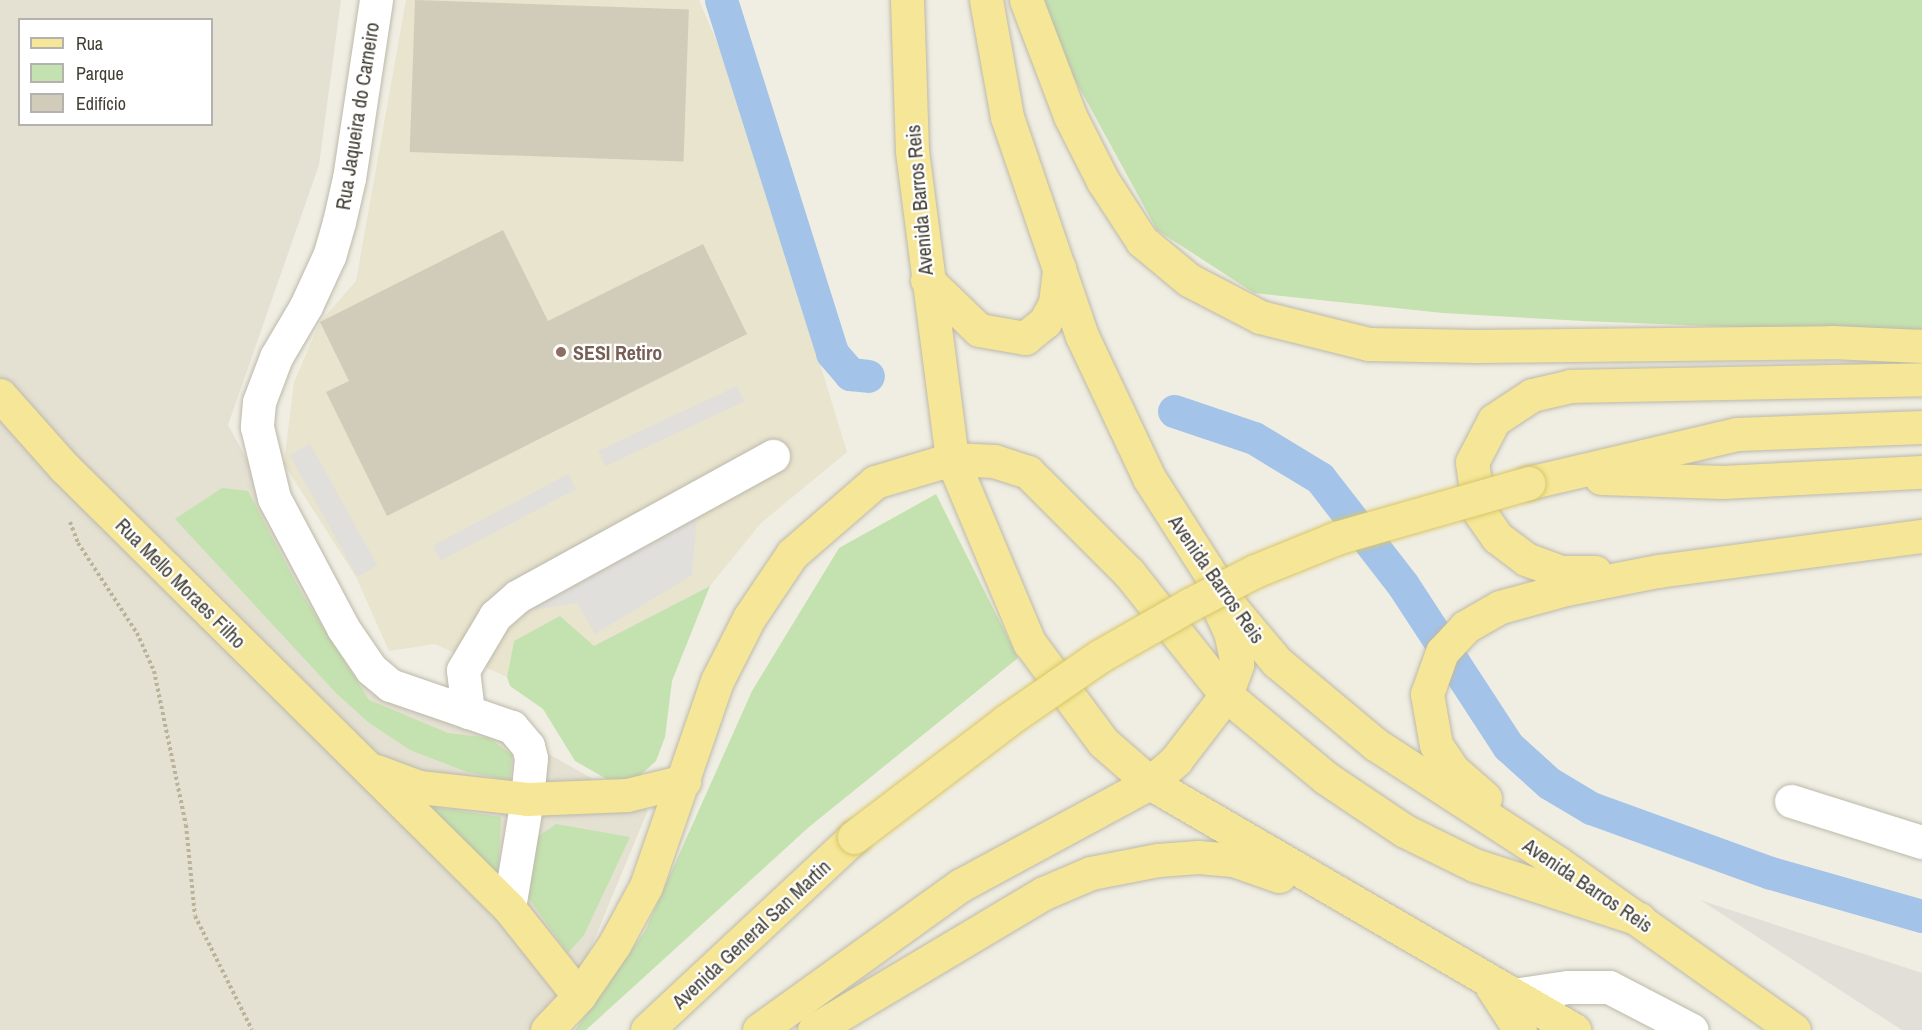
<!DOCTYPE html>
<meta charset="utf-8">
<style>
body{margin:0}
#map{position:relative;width:1922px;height:1030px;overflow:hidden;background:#f0eee3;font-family:"Archivo Narrow",sans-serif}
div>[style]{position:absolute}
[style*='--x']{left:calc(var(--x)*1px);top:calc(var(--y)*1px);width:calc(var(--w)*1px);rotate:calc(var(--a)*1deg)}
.residential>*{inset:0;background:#e4e0d2}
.industrial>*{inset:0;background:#e2dfd8}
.education>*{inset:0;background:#e8e4ce}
.green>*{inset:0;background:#c4e2af}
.parking>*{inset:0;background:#e1dfdb;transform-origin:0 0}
.canal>*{height:33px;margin:-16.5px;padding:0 16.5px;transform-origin:16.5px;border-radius:16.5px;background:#a3c3e9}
.building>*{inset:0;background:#d1cbba;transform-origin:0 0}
.path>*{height:4px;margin-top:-2px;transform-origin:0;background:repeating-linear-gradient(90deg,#bbb399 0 3px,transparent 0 6px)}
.roads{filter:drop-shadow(0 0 2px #bdb9aa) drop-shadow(0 0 2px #bdb9aa)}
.minor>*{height:33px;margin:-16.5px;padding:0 16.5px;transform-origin:16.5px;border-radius:16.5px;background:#fff}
.major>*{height:33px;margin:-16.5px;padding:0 16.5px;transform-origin:16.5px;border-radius:16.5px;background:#f5e797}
.bridges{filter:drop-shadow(0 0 2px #d8c569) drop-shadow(0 0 2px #d8c569)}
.major-bridge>*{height:33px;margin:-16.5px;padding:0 16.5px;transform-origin:16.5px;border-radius:16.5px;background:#f5e797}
.dots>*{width:16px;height:16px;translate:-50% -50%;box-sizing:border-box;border:3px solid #fff;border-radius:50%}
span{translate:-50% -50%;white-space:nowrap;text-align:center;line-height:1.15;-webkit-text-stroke:4.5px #fff;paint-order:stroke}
.street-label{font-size:20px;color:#413e34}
.education-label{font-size:20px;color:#785e54;font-weight:700}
.left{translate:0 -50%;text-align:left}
.legend{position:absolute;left:18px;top:18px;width:195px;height:108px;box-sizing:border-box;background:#fff;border:2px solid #b3b2ae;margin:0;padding:8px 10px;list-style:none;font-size:18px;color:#413e34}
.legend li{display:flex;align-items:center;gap:12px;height:30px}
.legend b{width:30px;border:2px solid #b3b2ae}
</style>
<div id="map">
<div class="residential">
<i style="clip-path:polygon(evenodd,0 0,341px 0,319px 165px,228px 425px,334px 618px,388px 702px,485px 718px,648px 810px,577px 981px,533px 1030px,0 1030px,0 0,20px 20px,212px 20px,212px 124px,20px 124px,20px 20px)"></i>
</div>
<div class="industrial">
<i style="clip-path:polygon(1700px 900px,1922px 973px,1922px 1030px,1902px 1030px)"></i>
</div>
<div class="education">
<i style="clip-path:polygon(406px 0,699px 0,734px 82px,847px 452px,761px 523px,710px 586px,594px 647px,514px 641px,507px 677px,435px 644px,389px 651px,356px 577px,284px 464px,294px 382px,320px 322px,356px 281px)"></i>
</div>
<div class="green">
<i style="clip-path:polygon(1044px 0,1922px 0,1922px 329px,1810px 330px,1583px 321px,1443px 313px,1254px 293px,1157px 230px,1074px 78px)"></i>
<i style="clip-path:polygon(222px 488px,248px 491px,302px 594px,369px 700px,448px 733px,489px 738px,512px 755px,510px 780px,467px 772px,410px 750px,368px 722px,336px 693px,175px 519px)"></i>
<i style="clip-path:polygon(936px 494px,1018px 658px,809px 827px,586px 1030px,575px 1030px,645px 931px,752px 691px,839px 548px)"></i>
<i style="clip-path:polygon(710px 586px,672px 681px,665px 737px,656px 761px,636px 779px,610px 781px,575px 761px,543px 709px,510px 686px,507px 677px,514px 641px,560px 616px,594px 646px)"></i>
<i style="clip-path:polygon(433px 807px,501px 817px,498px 874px,436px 819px)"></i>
<i style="clip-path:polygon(556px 824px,630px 837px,584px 935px,568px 953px,527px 896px,530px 842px)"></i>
</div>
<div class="parking">
<i style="left:737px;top:386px;width:17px;height:153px;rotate:65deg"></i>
<i style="left:310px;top:444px;width:139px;height:23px;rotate:61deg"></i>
<i style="clip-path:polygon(750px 452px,765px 480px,697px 516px,692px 575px,595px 634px,577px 603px,526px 611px,510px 580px)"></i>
<i style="left:568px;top:474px;width:17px;height:153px;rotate:62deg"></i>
</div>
<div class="canal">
<i style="--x:721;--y:0;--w:370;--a:72.5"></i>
<i style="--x:832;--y:353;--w:28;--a:49"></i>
<i style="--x:850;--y:374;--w:18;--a:6"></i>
<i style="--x:1174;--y:411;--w:84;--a:18.6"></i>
<i style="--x:1254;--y:438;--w:77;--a:31.2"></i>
<i style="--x:1320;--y:478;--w:135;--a:52.2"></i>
<i style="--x:1403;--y:585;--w:192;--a:56.9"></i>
<i style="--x:1508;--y:746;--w:55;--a:42.1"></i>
<i style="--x:1549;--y:783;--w:49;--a:30.8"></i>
<i style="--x:1591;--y:808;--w:191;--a:19.9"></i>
<i style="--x:1771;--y:873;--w:157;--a:15.9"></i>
</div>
<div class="building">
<i style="left:415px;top:0;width:274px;height:152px;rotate:2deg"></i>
<i style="clip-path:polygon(503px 230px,548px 321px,703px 244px,747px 334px,387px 516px,326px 392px,349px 381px,320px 322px)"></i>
</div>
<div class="path">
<i style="--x:70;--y:522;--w:22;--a:69"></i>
<i style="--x:78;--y:543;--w:108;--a:56.8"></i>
<i style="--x:137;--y:633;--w:42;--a:65.9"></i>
<i style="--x:154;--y:671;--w:157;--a:78.3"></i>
<i style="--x:186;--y:825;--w:91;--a:84.4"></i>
<i style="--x:195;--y:916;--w:127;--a:63.4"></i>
</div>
<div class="roads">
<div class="minor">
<i style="--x:376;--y:0;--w:180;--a:98.6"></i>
<i style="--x:349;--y:178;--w:45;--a:102.8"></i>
<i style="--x:339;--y:222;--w:35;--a:106"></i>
<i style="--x:329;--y:256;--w:55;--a:114.7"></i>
<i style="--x:306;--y:306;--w:59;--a:120.5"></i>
<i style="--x:276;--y:357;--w:48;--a:110.7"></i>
<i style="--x:259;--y:402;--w:25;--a:95"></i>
<i style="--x:257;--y:427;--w:73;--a:76.5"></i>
<i style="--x:274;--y:498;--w:147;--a:62"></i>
<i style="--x:343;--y:628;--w:50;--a:55.7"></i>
<i style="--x:371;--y:669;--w:25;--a:40"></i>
<i style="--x:390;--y:685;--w:129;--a:19"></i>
<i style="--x:512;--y:727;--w:25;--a:50"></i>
<i style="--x:528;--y:746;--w:12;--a:76"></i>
<i style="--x:531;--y:758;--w:41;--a:95.6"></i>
<i style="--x:527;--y:799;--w:110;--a:99.4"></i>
<i style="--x:468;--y:712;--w:42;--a:-96.8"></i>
<i style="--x:463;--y:670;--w:63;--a:-59.3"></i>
<i style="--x:495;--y:616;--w:30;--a:-41"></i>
<i style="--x:518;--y:596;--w:291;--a:-28.8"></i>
<i style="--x:1791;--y:801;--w:137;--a:17.4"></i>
<i style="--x:1513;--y:995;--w:56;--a:-8.3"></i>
<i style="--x:1568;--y:987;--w:41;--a:0"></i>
<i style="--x:1609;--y:987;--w:93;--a:27.4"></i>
</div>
<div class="major">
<i style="--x:907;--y:0;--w:151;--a:88.1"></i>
<i style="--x:912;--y:151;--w:311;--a:82.6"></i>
<i style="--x:952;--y:459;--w:199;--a:67.2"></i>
<i style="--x:1029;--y:642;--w:124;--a:53.5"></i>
<i style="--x:1103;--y:742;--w:62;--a:41.1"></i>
<i style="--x:1150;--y:783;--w:491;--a:30.2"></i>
<i style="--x:986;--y:0;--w:119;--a:79.8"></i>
<i style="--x:1007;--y:117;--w:231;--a:71.1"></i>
<i style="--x:1082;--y:336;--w:157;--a:64.7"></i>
<i style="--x:1149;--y:478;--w:158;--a:57.4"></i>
<i style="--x:1234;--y:611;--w:67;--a:49.9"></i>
<i style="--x:1277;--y:662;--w:128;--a:39.9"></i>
<i style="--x:1375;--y:744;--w:218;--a:33"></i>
<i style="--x:1558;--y:863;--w:289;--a:35.3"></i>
<i style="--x:1026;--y:0;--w:124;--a:69.2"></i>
<i style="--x:1070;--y:116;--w:73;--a:63.1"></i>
<i style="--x:1103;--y:181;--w:72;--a:57"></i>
<i style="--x:1142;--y:241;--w:61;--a:39.7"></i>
<i style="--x:1189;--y:280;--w:80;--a:27.5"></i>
<i style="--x:1260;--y:317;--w:111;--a:14"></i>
<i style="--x:1368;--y:344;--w:109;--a:1.1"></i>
<i style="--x:1477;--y:346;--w:355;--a:-0.6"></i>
<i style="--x:1832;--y:342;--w:90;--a:2.5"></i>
<i style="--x:927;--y:280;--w:72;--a:43.9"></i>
<i style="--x:979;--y:330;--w:47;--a:9.9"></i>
<i style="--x:1025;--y:338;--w:26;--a:-39"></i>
<i style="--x:1045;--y:322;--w:21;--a:-62"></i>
<i style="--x:1055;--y:303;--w:35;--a:-83"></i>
<i style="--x:0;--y:395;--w:96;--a:48.4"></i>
<i style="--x:64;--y:467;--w:627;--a:44.74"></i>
<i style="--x:509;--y:908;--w:112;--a:51.5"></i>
<i style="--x:1601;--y:478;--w:121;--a:1.9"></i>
<i style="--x:1722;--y:482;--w:200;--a:-2.9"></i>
<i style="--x:1528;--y:483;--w:215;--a:-13.2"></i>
<i style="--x:1737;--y:434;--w:185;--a:-2.2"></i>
<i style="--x:1595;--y:572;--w:34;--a:180"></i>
<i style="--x:1561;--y:572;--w:37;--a:-160"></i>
<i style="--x:1526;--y:559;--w:36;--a:-143"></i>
<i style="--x:1497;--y:537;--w:32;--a:-125"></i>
<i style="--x:1479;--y:511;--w:49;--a:-98.1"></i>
<i style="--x:1472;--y:462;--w:47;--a:-62.4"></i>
<i style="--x:1494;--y:420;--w:45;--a:-33.3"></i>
<i style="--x:1532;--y:395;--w:39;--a:-13"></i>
<i style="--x:1570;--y:386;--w:352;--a:-1.1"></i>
<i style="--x:376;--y:771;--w:46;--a:20.4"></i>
<i style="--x:419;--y:787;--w:109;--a:6.3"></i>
<i style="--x:527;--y:799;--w:100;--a:-2.3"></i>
<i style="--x:627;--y:795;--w:59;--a:-13.8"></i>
<i style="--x:1485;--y:798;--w:43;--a:-138.8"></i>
<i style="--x:1453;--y:770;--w:30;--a:-124"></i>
<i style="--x:1436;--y:745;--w:52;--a:-100"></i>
<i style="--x:1427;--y:694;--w:45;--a:-70.3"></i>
<i style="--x:1442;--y:652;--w:34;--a:-47"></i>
<i style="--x:1465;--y:627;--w:40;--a:-29.7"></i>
<i style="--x:1500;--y:607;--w:68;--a:-15.3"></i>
<i style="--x:1566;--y:589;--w:94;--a:-11.1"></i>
<i style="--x:1658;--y:571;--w:266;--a:-7.6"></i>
<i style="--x:1492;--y:987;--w:51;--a:56.9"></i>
<i style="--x:547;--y:1030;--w:47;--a:-46.7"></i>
<i style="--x:579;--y:996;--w:62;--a:-55.5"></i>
<i style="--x:614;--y:945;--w:67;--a:-61.5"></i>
<i style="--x:646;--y:886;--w:217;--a:-70.9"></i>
<i style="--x:717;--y:681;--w:71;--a:-63.1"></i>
<i style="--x:749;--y:618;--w:77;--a:-56.1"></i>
<i style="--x:792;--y:554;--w:110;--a:-40.9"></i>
<i style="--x:875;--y:482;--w:80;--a:-16.6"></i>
<i style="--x:952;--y:459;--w:42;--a:2.7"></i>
<i style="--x:994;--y:461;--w:36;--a:18"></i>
<i style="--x:1028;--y:472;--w:143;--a:45"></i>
<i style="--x:1129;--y:573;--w:156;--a:51.5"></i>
<i style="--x:1226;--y:695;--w:130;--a:39.7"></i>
<i style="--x:1326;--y:778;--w:95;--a:33.9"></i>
<i style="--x:1405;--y:831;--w:77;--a:26.2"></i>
<i style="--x:1474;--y:865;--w:174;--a:18.1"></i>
<i style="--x:647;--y:1030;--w:283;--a:-43"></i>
<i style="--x:759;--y:1030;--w:249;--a:-35.7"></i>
<i style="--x:961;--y:885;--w:215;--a:-28.4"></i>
<i style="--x:1150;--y:783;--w:35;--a:-41"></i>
<i style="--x:1176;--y:760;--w:82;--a:-52.4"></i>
<i style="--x:1226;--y:695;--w:33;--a:-70"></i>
<i style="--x:1237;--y:664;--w:33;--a:-102"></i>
<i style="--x:1230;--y:632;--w:31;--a:-115"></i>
<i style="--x:814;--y:1030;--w:268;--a:-30.8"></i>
<i style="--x:1044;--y:893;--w:51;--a:-23.1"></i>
<i style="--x:1091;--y:873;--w:68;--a:-11"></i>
<i style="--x:1158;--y:860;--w:40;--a:-4.3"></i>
<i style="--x:1198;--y:857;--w:35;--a:5"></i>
<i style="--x:1233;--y:860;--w:49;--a:19.2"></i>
</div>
</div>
<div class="bridges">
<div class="major-bridge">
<i style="--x:854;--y:837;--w:191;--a:-37.3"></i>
<i style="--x:1006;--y:721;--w:114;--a:-34.7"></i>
<i style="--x:1100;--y:656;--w:103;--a:-29.8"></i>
<i style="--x:1189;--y:605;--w:74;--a:-27.3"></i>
<i style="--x:1255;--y:571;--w:91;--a:-22"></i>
<i style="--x:1339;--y:537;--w:197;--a:-15.9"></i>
</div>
</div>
<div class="dots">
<i style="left:561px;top:352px;background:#8d6e63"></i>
</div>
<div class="street-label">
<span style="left:357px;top:116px;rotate:-81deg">Rua Jaqueira do Carneiro</span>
<span style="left:919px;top:200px;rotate:-95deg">Avenida Barros Reis</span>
<span style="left:1217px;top:579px;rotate:55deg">Avenida Barros Reis</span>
<span style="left:181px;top:583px;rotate:45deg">Rua Mello Moraes Filho</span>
<span style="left:1588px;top:885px;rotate:34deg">Avenida Barros Reis</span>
<span style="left:751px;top:934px;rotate:-43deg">Avenida General San Martin</span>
</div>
<div class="education-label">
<span class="left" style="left:573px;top:352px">SESI Retiro</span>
</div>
<ul class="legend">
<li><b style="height:8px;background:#f5e797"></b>Rua</li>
<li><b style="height:16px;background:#c4e2af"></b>Parque</li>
<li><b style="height:16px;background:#d1cbba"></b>Edifício</li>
</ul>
</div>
